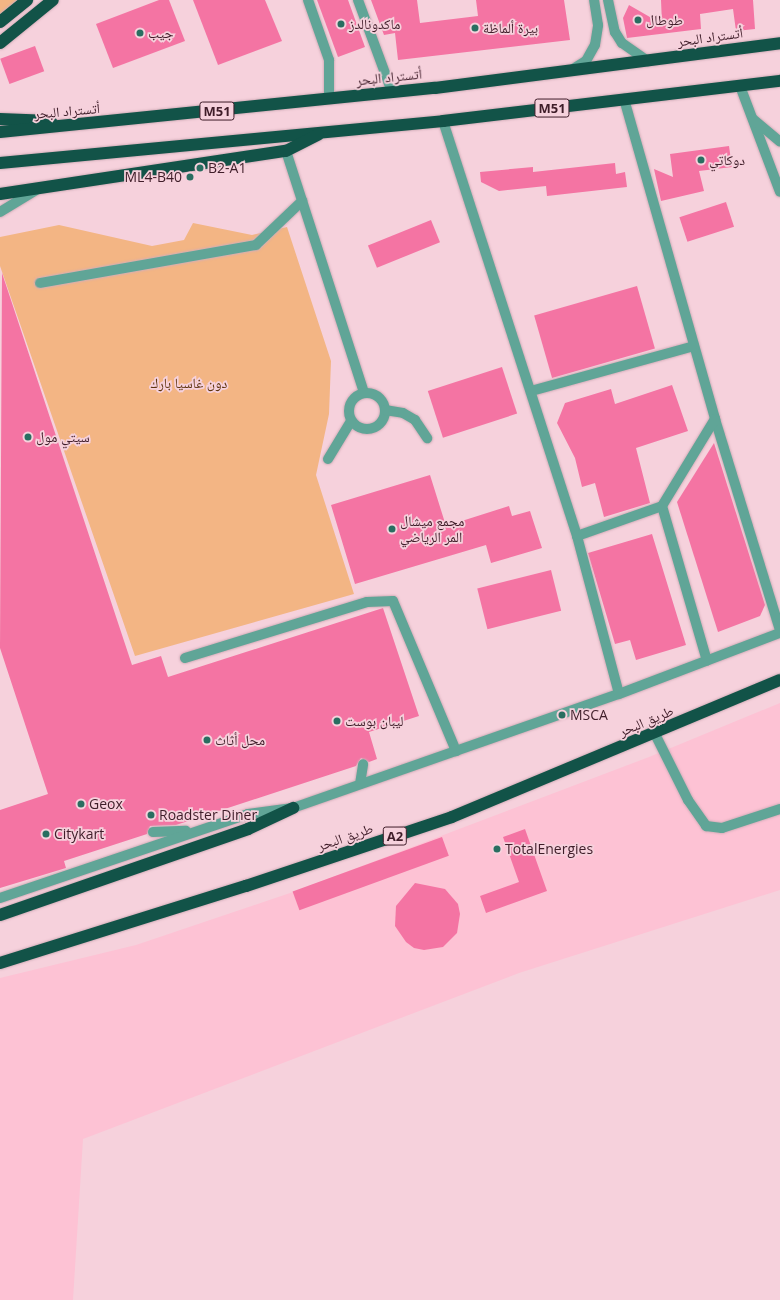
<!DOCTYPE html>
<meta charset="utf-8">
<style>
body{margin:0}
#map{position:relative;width:780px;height:1300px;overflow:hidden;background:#f6d1dc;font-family:"Open Sans","Noto Naskh Arabic",sans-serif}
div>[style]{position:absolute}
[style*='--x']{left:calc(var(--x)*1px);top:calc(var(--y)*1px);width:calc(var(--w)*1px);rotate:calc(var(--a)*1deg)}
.built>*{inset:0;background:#fdc2d4}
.green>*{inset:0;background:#f3b584}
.building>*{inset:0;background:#f474a3;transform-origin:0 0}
.roads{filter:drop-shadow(0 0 1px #d1adb8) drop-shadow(0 0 1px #d1adb8)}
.minor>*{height:10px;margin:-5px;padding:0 5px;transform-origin:5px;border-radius:5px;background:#60a597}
.minor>.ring{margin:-5px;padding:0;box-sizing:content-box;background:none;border:10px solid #60a597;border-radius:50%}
.highway>*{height:12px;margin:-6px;padding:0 6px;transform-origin:6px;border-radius:6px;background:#125348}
.dots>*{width:11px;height:11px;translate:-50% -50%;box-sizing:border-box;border:2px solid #f6d1dc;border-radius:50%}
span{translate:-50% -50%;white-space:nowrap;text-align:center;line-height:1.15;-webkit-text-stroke:3.5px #f6d1dc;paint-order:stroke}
.shield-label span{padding:1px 3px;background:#f6d1dc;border:1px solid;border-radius:3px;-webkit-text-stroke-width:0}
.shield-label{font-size:13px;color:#3f1d29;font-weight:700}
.poi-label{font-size:14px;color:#3f1d29}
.left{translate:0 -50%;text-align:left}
.right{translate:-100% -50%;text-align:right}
.street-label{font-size:14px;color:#3f1d29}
.park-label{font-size:14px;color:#5d330d}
</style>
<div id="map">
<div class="built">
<i style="clip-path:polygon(780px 703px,780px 890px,519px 973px,83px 1139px,73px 1300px,0 1300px,0 978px,136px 945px,293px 892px,649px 757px)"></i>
</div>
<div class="green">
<i style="clip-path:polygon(0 0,17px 0,0 15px)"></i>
<i style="clip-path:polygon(193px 223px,252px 235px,287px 227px,331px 361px,329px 414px,316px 475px,354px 594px,135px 656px,0 266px,0 237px,59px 225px,152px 246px,184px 240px)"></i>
</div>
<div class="building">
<i style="clip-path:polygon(159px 0,169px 0,185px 41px,113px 68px,96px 24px)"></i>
<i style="clip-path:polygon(193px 0,265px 0,282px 41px,218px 65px)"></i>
<i style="clip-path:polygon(317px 0,348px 0,365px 47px,338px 57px)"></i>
<i style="clip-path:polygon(371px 0,417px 0,420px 23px,478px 16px,476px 0,564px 0,570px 40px,398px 60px,395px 33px,384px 35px)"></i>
<i style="clip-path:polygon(661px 0,753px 0,755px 29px,736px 31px,733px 9px,700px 14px,701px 29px,627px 38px,623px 18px,629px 5px,662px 24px)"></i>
<i style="left:35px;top:46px;width:27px;height:37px;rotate:70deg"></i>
<i style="clip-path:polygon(729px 146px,732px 167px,699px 171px,704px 191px,661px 201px,654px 169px,673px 177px,670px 154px)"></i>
<i style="clip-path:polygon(615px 163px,616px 174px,625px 172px,627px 187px,547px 196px,546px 186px,499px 191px,481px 182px,480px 172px,533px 167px,533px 172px)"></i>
<i style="left:726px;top:202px;width:26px;height:49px;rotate:72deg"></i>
<i style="left:431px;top:220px;width:24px;height:68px;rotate:68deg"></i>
<i style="clip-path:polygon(2px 273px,132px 665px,161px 656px,168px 677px,383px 608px,419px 716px,369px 732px,377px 759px,369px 762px,361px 758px,356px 766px,176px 825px,150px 826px,147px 834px,64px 861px,66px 868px,0 888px,0 810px,48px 794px,0 648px)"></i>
<i style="left:637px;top:286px;width:65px;height:107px;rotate:74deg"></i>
<i style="left:502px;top:367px;width:49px;height:78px;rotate:72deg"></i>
<i style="clip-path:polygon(672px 385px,688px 431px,636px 448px,650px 503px,604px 517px,595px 483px,582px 487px,575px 458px,557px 423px,565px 403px,611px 389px,615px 404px)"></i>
<i style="clip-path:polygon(714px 443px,765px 605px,760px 616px,718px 632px,677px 502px)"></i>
<i style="clip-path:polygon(430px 475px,446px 526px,509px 506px,512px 516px,530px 511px,542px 548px,491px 563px,486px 545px,355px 584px,331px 505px)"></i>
<i style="clip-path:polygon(652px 534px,686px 645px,636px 660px,630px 640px,615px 644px,588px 553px)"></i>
<i style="left:551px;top:570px;width:42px;height:76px;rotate:76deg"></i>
<i style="clip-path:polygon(525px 829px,547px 891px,486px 913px,480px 896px,519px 882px,503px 837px)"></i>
<i style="left:442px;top:837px;width:20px;height:159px;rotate:70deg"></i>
<i style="clip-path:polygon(415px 883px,445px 889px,458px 904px,460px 914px,457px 933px,443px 947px,424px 950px,414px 948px,406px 942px,395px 926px,396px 906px)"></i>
</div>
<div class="roads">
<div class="minor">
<i style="--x:308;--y:0;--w:64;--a:70.7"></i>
<i style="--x:329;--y:60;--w:39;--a:90"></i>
<i style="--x:358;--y:0;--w:98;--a:69.7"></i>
<i style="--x:608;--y:0;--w:33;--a:78"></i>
<i style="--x:615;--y:32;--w:13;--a:58"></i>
<i style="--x:622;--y:43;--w:32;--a:35"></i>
<i style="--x:573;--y:69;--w:15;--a:-32"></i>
<i style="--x:586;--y:61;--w:18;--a:-61"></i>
<i style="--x:595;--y:45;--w:20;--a:-81"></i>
<i style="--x:598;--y:25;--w:25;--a:-99"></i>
<i style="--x:740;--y:86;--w:113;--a:69.3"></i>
<i style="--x:624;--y:99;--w:333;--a:74.1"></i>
<i style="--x:715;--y:419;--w:221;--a:72.9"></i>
<i style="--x:753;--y:119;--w:35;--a:40"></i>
<i style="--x:443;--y:121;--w:436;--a:72.1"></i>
<i style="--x:577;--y:536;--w:163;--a:75.1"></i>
<i style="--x:286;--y:151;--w:254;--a:72.1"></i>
<i style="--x:0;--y:212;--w:42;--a:-31.4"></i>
<i style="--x:40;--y:283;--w:219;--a:-10"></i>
<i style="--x:256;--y:245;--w:64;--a:-43.7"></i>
<i style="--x:531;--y:391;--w:169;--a:-15.4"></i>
<i class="ring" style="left:349px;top:393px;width:26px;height:26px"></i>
<i style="--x:385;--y:410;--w:18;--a:9"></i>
<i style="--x:403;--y:413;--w:14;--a:30"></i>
<i style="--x:415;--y:420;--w:22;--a:56"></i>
<i style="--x:328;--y:459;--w:44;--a:-58.8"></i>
<i style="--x:662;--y:506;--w:161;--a:73.8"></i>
<i style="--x:577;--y:536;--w:90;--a:-19.4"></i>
<i style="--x:662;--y:506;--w:102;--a:-58.7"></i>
<i style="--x:185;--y:658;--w:190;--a:-17.1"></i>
<i style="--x:367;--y:602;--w:26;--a:-2"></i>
<i style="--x:393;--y:601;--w:163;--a:67.2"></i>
<i style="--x:655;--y:734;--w:74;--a:63.4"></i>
<i style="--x:688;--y:800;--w:32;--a:55"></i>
<i style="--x:706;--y:826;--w:16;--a:7"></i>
<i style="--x:722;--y:828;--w:61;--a:-18.1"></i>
<i style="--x:360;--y:784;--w:20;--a:-81"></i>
<i style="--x:153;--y:832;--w:33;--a:-2"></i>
<i style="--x:0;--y:898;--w:262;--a:-18.7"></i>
<i style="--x:248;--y:814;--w:45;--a:-7.6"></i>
<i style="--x:293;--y:808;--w:345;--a:-19.3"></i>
<i style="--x:619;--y:694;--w:172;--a:-20.8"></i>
</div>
<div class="highway">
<i style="--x:0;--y:22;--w:35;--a:-39"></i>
<i style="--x:0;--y:43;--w:68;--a:-39.1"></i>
<i style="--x:0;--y:119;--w:51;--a:2.2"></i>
<i style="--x:0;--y:132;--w:437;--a:-5.8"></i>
<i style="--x:435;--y:88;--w:348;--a:-7.4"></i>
<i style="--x:0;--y:163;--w:445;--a:-5.4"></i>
<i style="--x:443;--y:121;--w:339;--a:-6.8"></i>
<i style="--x:0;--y:194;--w:289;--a:-8.6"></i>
<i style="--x:286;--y:151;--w:36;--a:-27"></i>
<i style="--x:0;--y:915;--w:262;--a:-19.1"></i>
<i style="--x:248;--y:829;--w:50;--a:-25"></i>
<i style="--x:0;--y:963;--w:258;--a:-17.4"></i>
<i style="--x:246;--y:886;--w:217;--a:-18.5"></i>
<i style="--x:452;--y:817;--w:355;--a:-22.7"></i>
</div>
</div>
<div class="dots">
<i style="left:638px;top:20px;background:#296e61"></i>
<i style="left:341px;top:24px;background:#296e61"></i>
<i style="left:475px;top:28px;background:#296e61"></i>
<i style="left:140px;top:33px;background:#296e61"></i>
<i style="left:701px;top:160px;background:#296e61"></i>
<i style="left:200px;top:168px;background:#296e61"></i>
<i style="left:190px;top:177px;background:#296e61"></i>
<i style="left:28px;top:437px;background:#296e61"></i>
<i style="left:392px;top:529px;background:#296e61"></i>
<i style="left:562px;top:715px;background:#296e61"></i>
<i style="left:337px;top:721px;background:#296e61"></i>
<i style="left:207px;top:740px;background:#296e61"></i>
<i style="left:81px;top:804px;background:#296e61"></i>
<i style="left:151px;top:815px;background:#296e61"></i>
<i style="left:46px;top:834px;background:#296e61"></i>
<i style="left:497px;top:849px;background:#296e61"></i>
</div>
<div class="shield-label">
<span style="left:552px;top:108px">M51</span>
<span style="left:217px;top:111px">M51</span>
<span style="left:395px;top:836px">A2</span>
</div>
<div class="poi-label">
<span class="left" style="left:646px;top:20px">طوطال</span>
<span class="left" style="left:349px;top:24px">ماكدونالدز</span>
<span class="left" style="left:483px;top:28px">بيرة ألماظة</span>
<span class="left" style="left:148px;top:33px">جيب</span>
<span class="left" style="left:709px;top:160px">دوكاتي</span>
<span class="left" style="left:208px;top:168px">B2-A1</span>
<span class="right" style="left:182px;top:177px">ML4-B40</span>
<span class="left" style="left:36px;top:437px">سيتي مول</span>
<span class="left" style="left:400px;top:529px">مجمع ميشال<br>المر الرياضي</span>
<span class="left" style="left:570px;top:715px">MSCA</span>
<span class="left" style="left:345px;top:721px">ليبان بوست</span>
<span class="left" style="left:215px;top:740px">محل أثاث</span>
<span class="left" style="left:89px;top:804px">Geox</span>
<span class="left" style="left:159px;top:815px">Roadster Diner</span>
<span class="left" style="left:54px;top:834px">Citykart</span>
<span class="left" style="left:505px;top:849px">TotalEnergies</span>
</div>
<div class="street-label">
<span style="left:710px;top:37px;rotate:-8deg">أتستراد البحر</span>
<span style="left:389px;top:77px;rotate:-6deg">أتستراد البحر</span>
<span style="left:67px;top:111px;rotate:-5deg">أتستراد البحر</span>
<span style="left:646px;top:721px;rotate:-23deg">طريق البحر</span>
<span style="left:345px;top:837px;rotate:-19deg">طريق البحر</span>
</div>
<div class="park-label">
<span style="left:189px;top:383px">دون غاسيا بارك</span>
</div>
</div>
